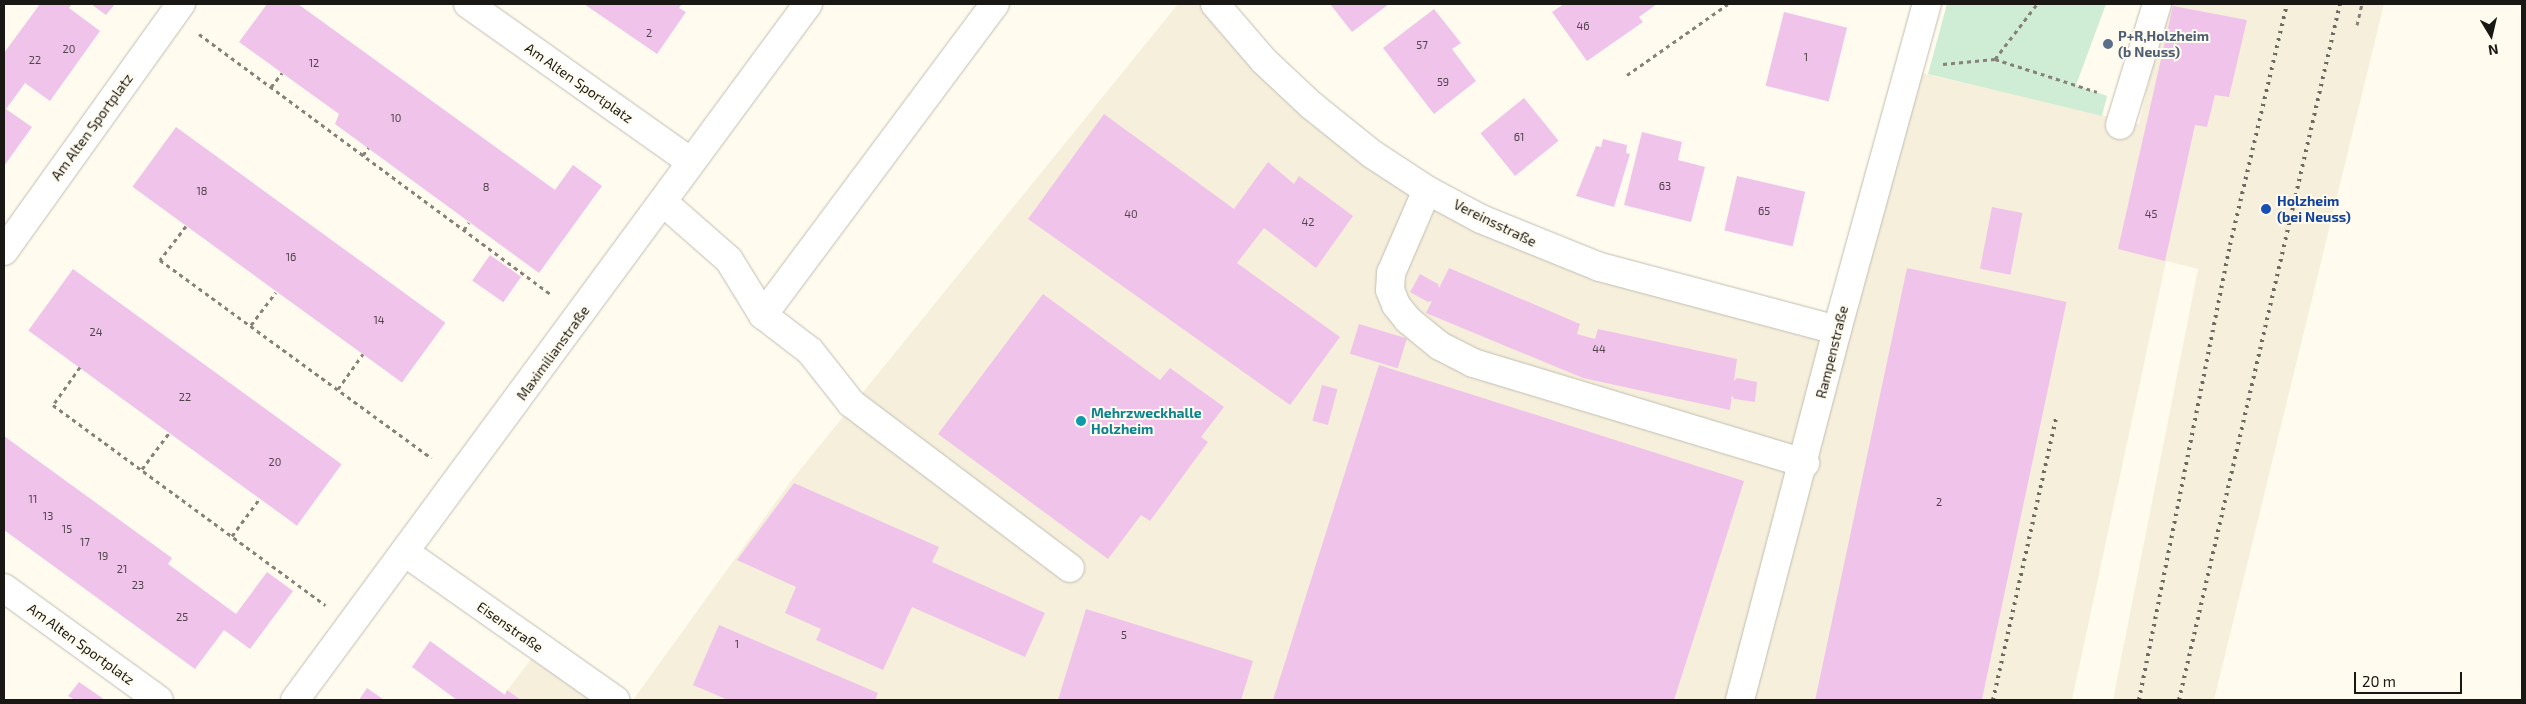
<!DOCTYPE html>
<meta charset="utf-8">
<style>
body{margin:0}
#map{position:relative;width:2526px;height:704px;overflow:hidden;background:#fffbef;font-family:"Exo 2",sans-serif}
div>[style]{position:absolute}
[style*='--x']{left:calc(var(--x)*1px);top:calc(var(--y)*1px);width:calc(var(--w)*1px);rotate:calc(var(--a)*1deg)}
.built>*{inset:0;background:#f6efdc}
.green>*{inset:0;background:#cfecd4}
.building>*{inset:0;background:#f0c3eb;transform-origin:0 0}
.path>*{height:3px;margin-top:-1.5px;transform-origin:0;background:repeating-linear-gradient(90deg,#85827a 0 4px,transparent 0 8px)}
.roads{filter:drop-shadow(0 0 1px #c0bdb1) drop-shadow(0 0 1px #c0bdb1)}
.minor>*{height:28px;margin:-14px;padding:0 14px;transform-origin:14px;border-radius:14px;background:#fff}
.rail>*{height:4px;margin-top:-2px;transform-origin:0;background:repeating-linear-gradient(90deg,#6d6a63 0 2.5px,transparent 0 7.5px)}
.dots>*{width:14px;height:14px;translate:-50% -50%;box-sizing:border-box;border:2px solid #fffbef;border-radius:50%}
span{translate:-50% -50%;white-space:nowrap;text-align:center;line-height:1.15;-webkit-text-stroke:4px #fffbef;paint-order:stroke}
.number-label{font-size:11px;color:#50434a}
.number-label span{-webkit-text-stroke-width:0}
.service-label{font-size:14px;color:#4e5e75;font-weight:700}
.left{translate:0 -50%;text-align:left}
.street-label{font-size:14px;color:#1a1814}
.transit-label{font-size:14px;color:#164399;font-weight:700}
.culture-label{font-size:14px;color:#0d838f;font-weight:700}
.frame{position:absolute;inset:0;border:5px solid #1a1814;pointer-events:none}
.north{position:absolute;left:2466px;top:10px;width:50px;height:50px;-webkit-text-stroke:4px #fffbef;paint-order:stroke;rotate:171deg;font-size:14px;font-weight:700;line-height:20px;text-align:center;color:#1a1814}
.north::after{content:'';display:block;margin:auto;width:18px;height:22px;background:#1a1814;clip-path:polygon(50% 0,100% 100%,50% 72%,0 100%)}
.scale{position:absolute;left:2354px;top:672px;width:108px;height:22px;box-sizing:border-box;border:2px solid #1a1814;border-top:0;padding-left:6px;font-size:15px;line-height:18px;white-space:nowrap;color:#1a1814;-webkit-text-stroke:4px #fffbef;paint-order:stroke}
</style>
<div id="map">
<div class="built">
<i style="clip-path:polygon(1178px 4px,1207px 4px,1262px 67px,1498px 231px,1841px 335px,1909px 70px,2139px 124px,2166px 4px,2384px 4px,2214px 700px,2113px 700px,2198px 269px,2166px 261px,2072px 700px,633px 700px,791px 481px)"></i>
<i style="clip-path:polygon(537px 651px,606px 700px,500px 700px)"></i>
</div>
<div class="green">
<i style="clip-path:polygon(1947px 4px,2106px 4px,2076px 85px,2107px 96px,2102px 116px,1928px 74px)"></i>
</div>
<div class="building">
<i style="clip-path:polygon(40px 4px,72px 4px,69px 8px,100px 31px,50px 101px,25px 83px,6px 109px,32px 127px,4px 166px,4px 53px)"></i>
<i style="clip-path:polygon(91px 4px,115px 4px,106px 15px)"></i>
<i style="clip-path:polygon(267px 4px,298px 4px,555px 190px,573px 165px,602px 186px,539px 273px,335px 124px,339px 114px,239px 42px)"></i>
<i style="clip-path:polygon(584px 4px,682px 4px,679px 8px,686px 12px,657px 54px)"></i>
<i style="clip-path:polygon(1330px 4px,1389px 4px,1352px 32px)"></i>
<i style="clip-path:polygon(1564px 4px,1657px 4px,1639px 17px,1643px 22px,1587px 61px,1552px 12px)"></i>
<i style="clip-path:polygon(2173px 6px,2247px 20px,2229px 97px,2215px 95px,2207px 127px,2195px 125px,2165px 261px,2118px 249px)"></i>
<i style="clip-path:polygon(1434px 9px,1461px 43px,1452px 49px,1476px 81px,1434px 114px,1383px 48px)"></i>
<i style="left:1784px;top:12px;width:65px;height:76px;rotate:14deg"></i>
<i style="left:1524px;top:98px;width:55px;height:56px;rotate:51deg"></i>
<i style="clip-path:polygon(1104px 114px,1234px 209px,1268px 162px,1294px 184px,1299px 176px,1353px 216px,1316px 268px,1264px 228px,1237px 263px,1340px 337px,1290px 405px,1028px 219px)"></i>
<i style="left:176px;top:127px;width:333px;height:74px;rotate:36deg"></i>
<i style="clip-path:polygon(1642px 132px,1682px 142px,1678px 160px,1705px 167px,1691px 222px,1624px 205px)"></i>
<i style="clip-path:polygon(1603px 139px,1627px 145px,1626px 153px,1630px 154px,1614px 207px,1576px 196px,1596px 146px,1601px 147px)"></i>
<i style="left:1737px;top:176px;width:70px;height:56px;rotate:13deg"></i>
<i style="left:1992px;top:207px;width:31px;height:63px;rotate:11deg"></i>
<i style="left:490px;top:255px;width:38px;height:31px;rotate:35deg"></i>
<i style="clip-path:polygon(1449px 268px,1580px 324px,1577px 334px,1595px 339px,1598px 329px,1737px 359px,1734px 381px,1737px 378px,1757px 382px,1755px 402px,1734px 399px,1732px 395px,1730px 410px,1583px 378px,1426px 313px,1432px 301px,1428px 302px,1410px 292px,1420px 274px,1438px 284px,1439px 288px)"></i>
<i style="left:1907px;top:268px;width:163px;height:442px;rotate:12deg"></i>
<i style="left:73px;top:269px;width:332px;height:76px;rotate:36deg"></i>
<i style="clip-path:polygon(1043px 294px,1160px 380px,1170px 368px,1224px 407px,1201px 437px,1208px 442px,1150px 521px,1141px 515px,1108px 559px,938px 434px)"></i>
<i style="left:1359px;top:324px;width:50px;height:31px;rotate:17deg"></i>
<i style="clip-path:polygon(1379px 365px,1744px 481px,1674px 700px,1273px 700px)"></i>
<i style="left:1322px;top:385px;width:16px;height:37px;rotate:15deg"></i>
<i style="clip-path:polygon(4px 436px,172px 558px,168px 564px,236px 614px,267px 572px,293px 591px,250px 649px,224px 630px,195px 669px,4px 530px)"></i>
<i style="clip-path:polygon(794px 483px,939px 547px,932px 562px,1045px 613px,1025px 657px,912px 607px,883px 670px,816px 640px,821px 629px,785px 613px,796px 587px,737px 560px)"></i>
<i style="clip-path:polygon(1086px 609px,1253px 661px,1241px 700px,1058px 700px)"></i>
<i style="clip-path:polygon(719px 625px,878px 693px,875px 700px,728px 700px,693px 685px)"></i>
<i style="clip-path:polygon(430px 641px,505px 695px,507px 690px,521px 700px,457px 700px,412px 667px)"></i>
<i style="clip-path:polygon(79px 682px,105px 700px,75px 700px,68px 696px)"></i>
<i style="clip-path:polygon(367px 688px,384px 700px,359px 700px)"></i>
</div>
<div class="path">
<i style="--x:2357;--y:25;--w:22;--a:-77"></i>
<i style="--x:199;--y:34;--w:439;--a:36.5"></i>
<i style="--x:1995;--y:59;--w:107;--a:17.9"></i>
<i style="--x:1943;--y:64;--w:52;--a:-5.5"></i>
<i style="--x:1995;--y:59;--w:69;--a:-52.6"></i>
<i style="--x:1627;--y:75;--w:123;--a:-35.1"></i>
<i style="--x:271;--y:87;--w:18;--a:-52"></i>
<i style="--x:363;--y:155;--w:9;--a:-54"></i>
<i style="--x:186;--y:226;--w:43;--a:127.4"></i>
<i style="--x:160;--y:260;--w:336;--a:36.1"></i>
<i style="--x:464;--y:230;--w:9;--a:-58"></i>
<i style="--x:251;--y:325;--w:41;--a:-52.9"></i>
<i style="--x:80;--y:367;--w:47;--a:125.4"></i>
<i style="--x:53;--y:405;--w:338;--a:36.3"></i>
<i style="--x:338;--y:389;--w:43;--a:-54.5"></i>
<i style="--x:142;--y:469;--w:45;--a:-53.1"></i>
<i style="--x:232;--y:536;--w:47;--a:-53.6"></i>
</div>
<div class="roads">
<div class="minor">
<i style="--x:468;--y:4;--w:273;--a:35.3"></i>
<i style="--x:1215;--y:4;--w:75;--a:49.3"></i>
<i style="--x:1264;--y:61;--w:64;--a:43.1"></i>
<i style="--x:1311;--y:105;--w:78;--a:38.8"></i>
<i style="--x:1372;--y:154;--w:66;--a:33.2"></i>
<i style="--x:1427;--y:190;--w:61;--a:28.2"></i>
<i style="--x:1481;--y:219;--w:128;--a:22"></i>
<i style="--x:1600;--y:267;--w:245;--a:14.9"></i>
<i style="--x:2120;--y:125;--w:127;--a:-73"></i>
<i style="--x:1427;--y:190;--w:90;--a:113.4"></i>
<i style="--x:1391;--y:273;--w:17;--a:93"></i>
<i style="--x:1390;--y:290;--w:16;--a:68"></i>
<i style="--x:1396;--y:305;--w:19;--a:51"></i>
<i style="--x:1408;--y:320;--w:41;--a:39.1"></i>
<i style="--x:1440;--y:346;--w:37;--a:27"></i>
<i style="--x:1473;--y:363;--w:347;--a:16.8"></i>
<i style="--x:663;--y:202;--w:88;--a:41.3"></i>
<i style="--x:729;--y:260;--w:65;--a:58.3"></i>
<i style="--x:763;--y:315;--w:59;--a:37.5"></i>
<i style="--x:810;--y:351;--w:66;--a:51.7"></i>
<i style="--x:851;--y:403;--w:274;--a:37"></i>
<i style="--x:4;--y:251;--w:304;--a:-54.4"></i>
<i style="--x:763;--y:315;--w:388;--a:-53.3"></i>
<i style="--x:406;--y:553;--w:256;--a:35.1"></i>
<i style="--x:4;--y:588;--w:191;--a:35.9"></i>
<i style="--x:295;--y:700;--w:865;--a:-53.61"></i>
<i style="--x:1740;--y:700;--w:383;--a:-75.3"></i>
<i style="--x:1837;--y:330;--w:338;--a:-74.6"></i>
</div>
</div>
<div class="rail">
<i style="--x:1993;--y:700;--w:289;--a:-77.4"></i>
<i style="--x:2139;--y:700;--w:464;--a:-78.7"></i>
<i style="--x:2230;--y:245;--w:248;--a:-76.7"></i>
<i style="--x:2179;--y:700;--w:714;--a:-76.98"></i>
</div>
<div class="dots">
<i style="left:2108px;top:44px;background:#5c6f8a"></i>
<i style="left:2266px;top:209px;background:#1a4fb4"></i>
<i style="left:1081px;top:421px;background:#0f9aa8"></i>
</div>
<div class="number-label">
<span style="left:1583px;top:26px">46</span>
<span style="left:649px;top:33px">2</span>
<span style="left:1422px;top:45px">57</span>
<span style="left:69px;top:49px">20</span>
<span style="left:1806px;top:57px">1</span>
<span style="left:35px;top:60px">22</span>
<span style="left:314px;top:63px">12</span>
<span style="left:1443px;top:82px">59</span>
<span style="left:396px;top:118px">10</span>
<span style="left:1519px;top:137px">61</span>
<span style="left:1665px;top:186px">63</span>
<span style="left:486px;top:187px">8</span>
<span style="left:202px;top:191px">18</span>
<span style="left:1764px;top:211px">65</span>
<span style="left:1131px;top:214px">40</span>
<span style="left:2151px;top:214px">45</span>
<span style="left:1308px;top:222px">42</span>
<span style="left:291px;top:257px">16</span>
<span style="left:379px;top:320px">14</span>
<span style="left:96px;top:332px">24</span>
<span style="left:1599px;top:349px">44</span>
<span style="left:185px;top:397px">22</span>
<span style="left:275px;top:462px">20</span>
<span style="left:33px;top:499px">11</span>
<span style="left:1939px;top:502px">2</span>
<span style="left:48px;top:516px">13</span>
<span style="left:67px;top:529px">15</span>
<span style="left:85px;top:542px">17</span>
<span style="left:103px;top:556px">19</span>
<span style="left:122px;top:569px">21</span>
<span style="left:138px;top:585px">23</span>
<span style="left:182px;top:617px">25</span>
<span style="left:1124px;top:635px">5</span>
<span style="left:737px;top:644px">1</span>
</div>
<div class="service-label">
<span class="left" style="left:2118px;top:44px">P+R,Holzheim<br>(b Neuss)</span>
</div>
<div class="street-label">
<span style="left:579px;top:83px;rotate:35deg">Am Alten Sportplatz</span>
<span style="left:92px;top:127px;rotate:-54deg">Am Alten Sportplatz</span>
<span style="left:1495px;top:223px;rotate:26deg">Vereinsstraße</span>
<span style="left:1832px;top:352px;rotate:-76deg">Rampenstraße</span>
<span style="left:553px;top:353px;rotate:-54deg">Maximilianstraße</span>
<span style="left:510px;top:627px;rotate:35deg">Eisenstraße</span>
<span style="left:81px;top:644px;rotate:36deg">Am Alten Sportplatz</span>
</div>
<div class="transit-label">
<span class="left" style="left:2277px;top:209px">Holzheim<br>(bei Neuss)</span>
</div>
<div class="culture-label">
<span class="left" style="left:1091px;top:421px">Mehrzweckhalle<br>Holzheim</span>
</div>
<div class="frame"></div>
<div class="north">N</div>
<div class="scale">20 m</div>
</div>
